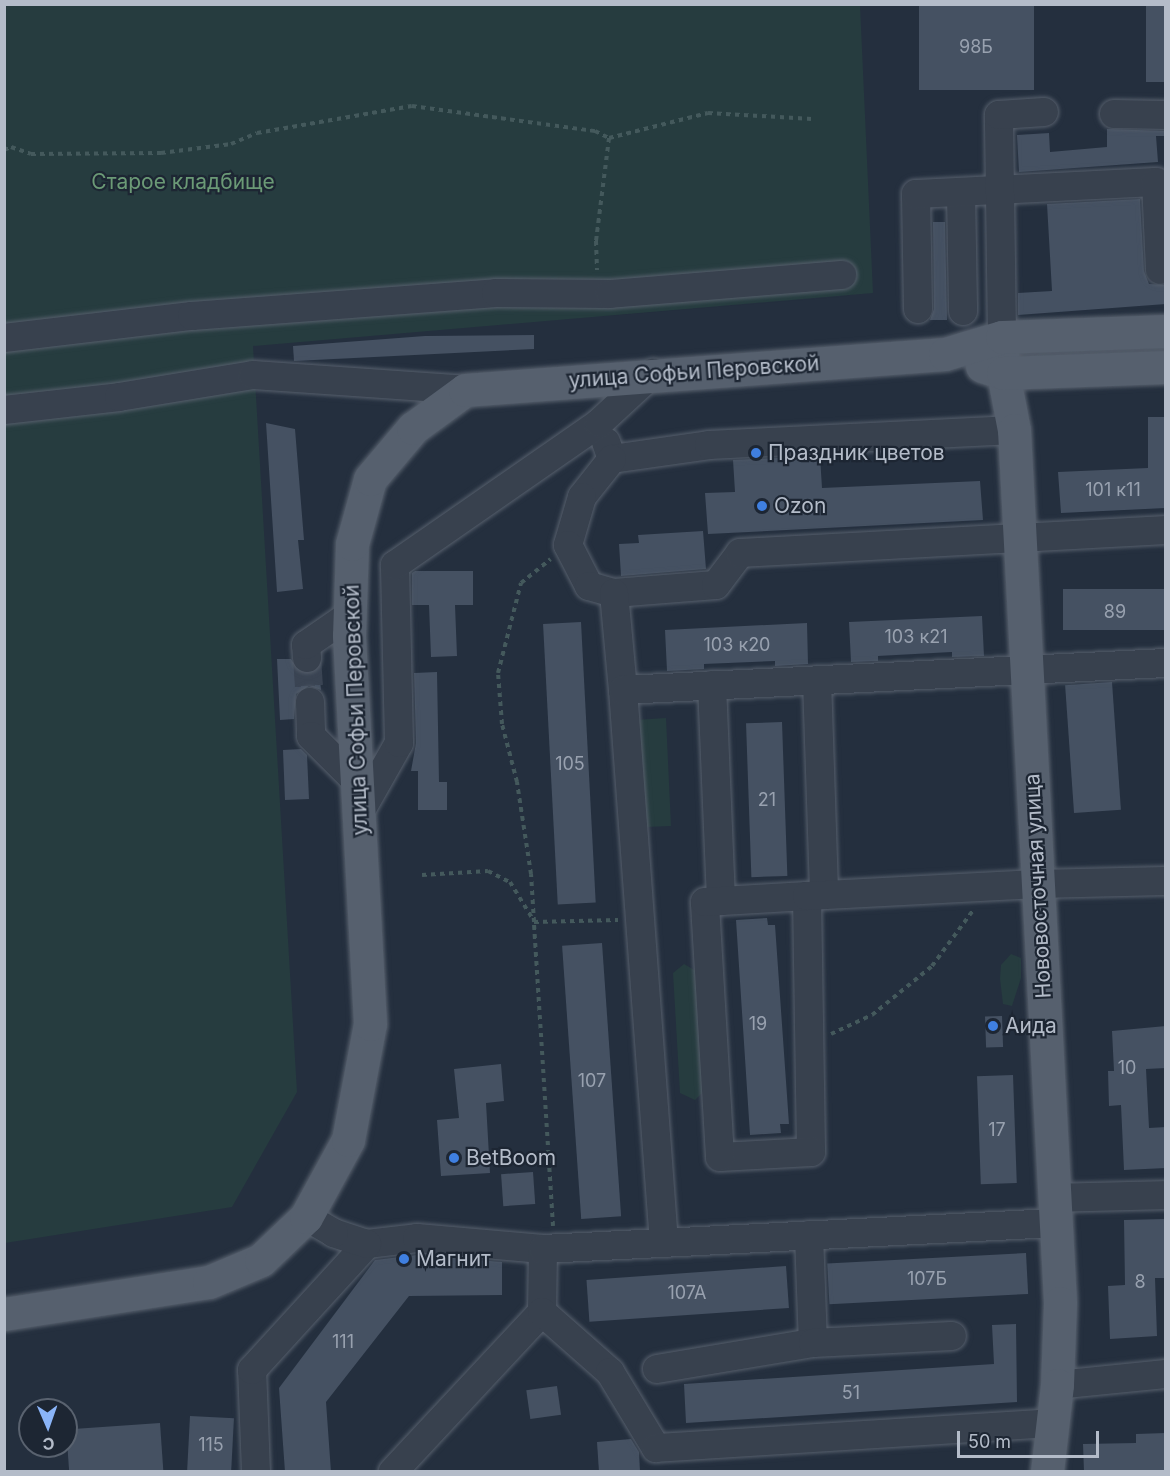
<!DOCTYPE html>
<meta charset="utf-8">
<style>
body{margin:0}
#map{position:relative;width:1170px;height:1476px;overflow:hidden;background:#242f3e;font-family:Inter,sans-serif}
div>[style]{position:absolute}
[style*='--x']{left:calc(var(--x)*1px);top:calc(var(--y)*1px);width:calc(var(--w)*1px);rotate:calc(var(--a)*1deg)}
.green>*{inset:0;background:#263c3f}
.building>*{inset:0;background:#455162;transform-origin:0 0}
.minor-tunnel>*{height:28px;margin-top:-14px;transform-origin:0;background:repeating-linear-gradient(90deg,#3a4453 0 28px,transparent 0 42px)}
.path>*{height:4px;margin-top:-2px;transform-origin:0;background:repeating-linear-gradient(90deg,#44595c 0 4.5px,transparent 0 9px)}
.roads{filter:drop-shadow(0 0 2px #565f6c) drop-shadow(0 0 2px #565f6c)}
.minor>*{height:28px;margin:-14px;padding:0 14px;transform-origin:14px;border-radius:14px;background:#38414e}
.major>*{height:33px;margin:-16.5px;padding:0 16.5px;transform-origin:16.5px;border-radius:16.5px;background:#56606e}
.dots>*{width:16px;height:16px;translate:-50% -50%;box-sizing:border-box;border:3px solid #1d2633;border-radius:50%}
span{translate:-50% -50%;white-space:nowrap;text-align:center;line-height:1.15;-webkit-text-stroke:4.5px #1d2633;paint-order:stroke}
.number-label{font-size:18px;color:#98a1af}
.number-label span{-webkit-text-stroke-width:0}
.park-label{font-size:21px;color:#6b9a76}
.street-label{font-size:21px;color:#b4bcc9}
.poi-label{font-size:21px;color:#b4bcc9}
.left{translate:0 -50%;text-align:left}
.frame{position:absolute;inset:0;border:6px solid #b4bcc9;pointer-events:none}
.north{position:absolute;left:18px;top:1398px;width:60px;height:60px;box-sizing:border-box;background:#1d2633;border:2px solid #59626f;border-radius:50%;rotate:178deg;font-size:16px;font-weight:700;line-height:24px;text-align:center;color:#b4bcc9}
.north::after{content:'';display:block;margin:auto;width:21px;height:27px;background:#8ab4f8;clip-path:polygon(50% 0,100% 100%,50% 72%,0 100%)}
.scale{position:absolute;left:957px;top:1431px;width:142px;height:27px;box-sizing:border-box;border:3px solid #b4bcc9;border-top:0;padding-left:8px;font-size:18px;line-height:21px;white-space:nowrap;color:#b4bcc9;-webkit-text-stroke:4px #1d2633;paint-order:stroke}
</style>
<div id="map">
<div class="green">
<i style="clip-path:polygon(5px 5px,860px 5px,873px 293px,253px 346px,297px 1092px,232px 1207px,5px 1243px)"></i>
<i style="clip-path:polygon(666px 718px,671px 826px,645px 827px,636px 720px)"></i>
<i style="clip-path:polygon(1011px 954px,1021px 958px,1021px 978px,1012px 1006px,1003px 1004px,1000px 979px,1001px 965px)"></i>
<i style="clip-path:polygon(684px 964px,696px 971px,703px 1092px,695px 1100px,680px 1093px,673px 973px)"></i>
</div>
<div class="building">
<i style="left:919px;top:4px;width:115px;height:86px"></i>
<i style="left:1146px;top:4px;width:20px;height:78px"></i>
<i style="clip-path:polygon(1107px 129px,1166px 131px,1166px 136px,1156px 136px,1158px 162px,1019px 172px,1017px 135px,1049px 133px,1050px 152px,1107px 147px)"></i>
<i style="clip-path:polygon(1140px 199px,1144px 271px,1149px 284px,1166px 285px,1166px 304px,1018px 315px,1018px 293px,1052px 291px,1047px 204px)"></i>
<i style="clip-path:polygon(933px 222px,945px 222px,947px 320px,930px 320px,934px 309px)"></i>
<i style="clip-path:polygon(534px 335px,534px 349px,294px 361px,293px 346px,425px 336px)"></i>
<i style="clip-path:polygon(1148px 417px,1166px 417px,1166px 508px,1061px 513px,1058px 472px,1148px 468px)"></i>
<i style="clip-path:polygon(266px 423px,295px 429px,304px 540px,298px 540px,303px 589px,277px 592px)"></i>
<i style="clip-path:polygon(820px 456px,822px 488px,980px 481px,983px 520px,708px 534px,705px 493px,735px 492px,733px 460px)"></i>
<i style="clip-path:polygon(703px 531px,706px 569px,621px 576px,619px 544px,639px 543px,638px 535px)"></i>
<i style="clip-path:polygon(415px 571px,473px 571px,473px 605px,455px 605px,457px 656px,431px 657px,429px 605px,412px 605px,412px 573px)"></i>
<i style="left:1166px;top:589px;width:41px;height:103px;rotate:90deg"></i>
<i style="clip-path:polygon(982px 616px,984px 656px,952px 657px,952px 652px,878px 656px,878px 661px,851px 662px,849px 622px)"></i>
<i style="left:581px;top:622px;width:281px;height:38px;rotate:87deg"></i>
<i style="clip-path:polygon(807px 623px,808px 664px,775px 666px,775px 661px,704px 664px,704px 669px,667px 671px,665px 630px)"></i>
<i style="clip-path:polygon(277px 659px,291px 659px,300px 673px,309px 674px,319px 668px,321px 690px,309px 686px,296px 694px,294px 719px,280px 720px)"></i>
<i style="clip-path:polygon(437px 672px,439px 782px,447px 782px,447px 810px,418px 810px,418px 771px,411px 771px,416px 743px,414px 673px)"></i>
<i style="left:1112px;top:682px;width:128px;height:47px;rotate:86deg"></i>
<i style="left:782px;top:722px;width:154px;height:36px;rotate:88deg"></i>
<i style="clip-path:polygon(301px 749px,307px 755px,309px 799px,285px 800px,283px 750px)"></i>
<i style="clip-path:polygon(767px 918px,768px 925px,775px 925px,789px 1124px,780px 1124px,781px 1133px,750px 1135px,736px 920px)"></i>
<i style="left:602px;top:943px;width:274px;height:40px;rotate:86deg"></i>
<i style="left:1002px;top:1016px;width:31px;height:17px;rotate:88deg"></i>
<i style="clip-path:polygon(1166px 1026px,1166px 1068px,1146px 1069px,1149px 1128px,1166px 1127px,1166px 1168px,1124px 1170px,1121px 1105px,1109px 1106px,1108px 1071px,1114px 1071px,1112px 1031px)"></i>
<i style="clip-path:polygon(501px 1064px,504px 1101px,486px 1103px,490px 1173px,441px 1176px,437px 1120px,459px 1118px,454px 1069px)"></i>
<i style="left:1013px;top:1075px;width:108px;height:36px;rotate:88deg"></i>
<i style="left:533px;top:1172px;width:32px;height:32px;rotate:86deg"></i>
<i style="clip-path:polygon(1166px 1219px,1166px 1278px,1155px 1278px,1157px 1336px,1110px 1339px,1108px 1286px,1125px 1285px,1124px 1220px)"></i>
<i style="left:1026px;top:1253px;width:41px;height:199px;rotate:87deg"></i>
<i style="clip-path:polygon(417px 1255px,502px 1262px,502px 1295px,409px 1296px,326px 1402px,331px 1472px,285px 1472px,279px 1388px,375px 1260px)"></i>
<i style="left:786px;top:1266px;width:42px;height:200px;rotate:86deg"></i>
<i style="clip-path:polygon(1016px 1324px,1017px 1402px,686px 1423px,684px 1384px,994px 1364px,992px 1325px)"></i>
<i style="left:557px;top:1386px;width:29px;height:31px;rotate:82deg"></i>
<i style="left:190px;top:1416px;width:44px;height:56px;rotate:3deg"></i>
<i style="left:160px;top:1423px;width:49px;height:94px;rotate:86deg"></i>
<i style="clip-path:polygon(1166px 1433px,1166px 1472px,1084px 1472px,1083px 1444px,1136px 1443px,1136px 1434px)"></i>
<i style="clip-path:polygon(631px 1439px,639px 1452px,640px 1472px,599px 1472px,597px 1442px)"></i>
</div>
<div class="minor-tunnel">
<i style="--x:307;--y:658;--w:44;--a:86.1"></i>
</div>
<div class="path">
<i style="--x:609;--y:138;--w:102;--a:-14.2"></i>
<i style="--x:708;--y:113;--w:104;--a:3.3"></i>
<i style="--x:4;--y:150;--w:8;--a:-23"></i>
<i style="--x:11;--y:147;--w:21;--a:19"></i>
<i style="--x:31;--y:154;--w:130;--a:-0.4"></i>
<i style="--x:161;--y:153;--w:71;--a:-7.3"></i>
<i style="--x:231;--y:144;--w:28;--a:-23"></i>
<i style="--x:257;--y:133;--w:157;--a:-9.9"></i>
<i style="--x:412;--y:106;--w:185;--a:7.8"></i>
<i style="--x:595;--y:131;--w:16;--a:27"></i>
<i style="--x:609;--y:138;--w:104;--a:97.2"></i>
<i style="--x:596;--y:241;--w:29;--a:88"></i>
<i style="--x:422;--y:875;--w:66;--a:-3.5"></i>
<i style="--x:488;--y:871;--w:25;--a:27"></i>
<i style="--x:510;--y:882;--w:46;--a:58.4"></i>
<i style="--x:534;--y:922;--w:48;--a:-93.6"></i>
<i style="--x:531;--y:874;--w:93;--a:-98.7"></i>
<i style="--x:517;--y:782;--w:60;--a:-104.5"></i>
<i style="--x:502;--y:724;--w:51;--a:-94.5"></i>
<i style="--x:498;--y:673;--w:93;--a:-75.7"></i>
<i style="--x:521;--y:583;--w:38;--a:-39"></i>
<i style="--x:831;--y:1034;--w:45;--a:-24.9"></i>
<i style="--x:872;--y:1015;--w:77;--a:-39.2"></i>
<i style="--x:932;--y:966;--w:71;--a:-53.6"></i>
<i style="--x:553;--y:1226;--w:305;--a:-93.6"></i>
<i style="--x:534;--y:922;--w:84;--a:-1.4"></i>
</div>
<div class="roads">
<div class="minor">
<i style="--x:1114;--y:114;--w:52;--a:1.1"></i>
<i style="--x:961;--y:193;--w:118;--a:89"></i>
<i style="--x:918;--y:309;--w:115;--a:-91"></i>
<i style="--x:916;--y:194;--w:240;--a:-2.9"></i>
<i style="--x:1156;--y:182;--w:88;--a:87.4"></i>
<i style="--x:1002;--y:337;--w:222;--a:-90.8"></i>
<i style="--x:999;--y:115;--w:45;--a:-3.8"></i>
<i style="--x:4;--y:338;--w:189;--a:-6.7"></i>
<i style="--x:192;--y:316;--w:305;--a:-4.3"></i>
<i style="--x:496;--y:293;--w:114;--a:0.5"></i>
<i style="--x:610;--y:294;--w:233;--a:-4.7"></i>
<i style="--x:4;--y:410;--w:116;--a:-6.4"></i>
<i style="--x:119;--y:397;--w:136;--a:-9.3"></i>
<i style="--x:253;--y:375;--w:213;--a:4"></i>
<i style="--x:606;--y:442;--w:18;--a:71"></i>
<i style="--x:612;--y:459;--w:98;--a:-8.2"></i>
<i style="--x:709;--y:445;--w:305;--a:-2.8"></i>
<i style="--x:612;--y:459;--w:48;--a:128.3"></i>
<i style="--x:582;--y:497;--w:50;--a:106.3"></i>
<i style="--x:568;--y:545;--w:46;--a:62.9"></i>
<i style="--x:589;--y:586;--w:26;--a:16"></i>
<i style="--x:614;--y:593;--w:102;--a:-4.5"></i>
<i style="--x:716;--y:585;--w:40;--a:-53"></i>
<i style="--x:740;--y:553;--w:427;--a:-3.1"></i>
<i style="--x:614;--y:593;--w:97;--a:84.7"></i>
<i style="--x:307;--y:658;--w:13;--a:-94"></i>
<i style="--x:306;--y:645;--w:51;--a:-34.6"></i>
<i style="--x:817;--y:680;--w:215;--a:88.1"></i>
<i style="--x:712;--y:685;--w:216;--a:87.6"></i>
<i style="--x:310;--y:702;--w:34;--a:88"></i>
<i style="--x:311;--y:736;--w:65;--a:45"></i>
<i style="--x:360;--y:812;--w:79;--a:-60.5"></i>
<i style="--x:399;--y:743;--w:178;--a:-91.3"></i>
<i style="--x:395;--y:565;--w:249;--a:-34.8"></i>
<i style="--x:599;--y:423;--w:74;--a:-42.8"></i>
<i style="--x:807;--y:896;--w:256;--a:89.1"></i>
<i style="--x:811;--y:1152;--w:91;--a:176.9"></i>
<i style="--x:720;--y:1157;--w:255;--a:-93.4"></i>
<i style="--x:705;--y:902;--w:102;--a:-3.4"></i>
<i style="--x:807;--y:896;--w:230;--a:-3"></i>
<i style="--x:1037;--y:884;--w:129;--a:-1.3"></i>
<i style="--x:1054;--y:1198;--w:112;--a:-1.5"></i>
<i style="--x:809;--y:1235;--w:108;--a:87.9"></i>
<i style="--x:664;--y:1243;--w:555;--a:-94.24"></i>
<i style="--x:623;--y:690;--w:544;--a:-2.85"></i>
<i style="--x:367;--y:1244;--w:50;--a:-6.8"></i>
<i style="--x:417;--y:1238;--w:126;--a:5"></i>
<i style="--x:543;--y:1249;--w:63;--a:90.9"></i>
<i style="--x:542;--y:1312;--w:219;--a:133"></i>
<i style="--x:543;--y:1249;--w:513;--a:-2.91"></i>
<i style="--x:542;--y:1312;--w:91;--a:41.4"></i>
<i style="--x:610;--y:1372;--w:89;--a:58.8"></i>
<i style="--x:656;--y:1448;--w:398;--a:-3.6"></i>
<i style="--x:657;--y:1369;--w:158;--a:-9.5"></i>
<i style="--x:813;--y:1343;--w:139;--a:-2.9"></i>
<i style="--x:1057;--y:1385;--w:110;--a:-5.8"></i>
<i style="--x:256;--y:1472;--w:102;--a:-92.2"></i>
<i style="--x:252;--y:1370;--w:171;--a:-47.6"></i>
<i style="--x:367;--y:1244;--w:35;--a:-162"></i>
<i style="--x:334;--y:1233;--w:32;--a:-150"></i>
</div>
<div class="major">
<i style="--x:1002;--y:337;--w:36;--a:88"></i>
<i style="--x:1003;--y:373;--w:58;--a:79.1"></i>
<i style="--x:1014;--y:430;--w:874;--a:86.98"></i>
<i style="--x:1060;--y:1303;--w:82;--a:92.1"></i>
<i style="--x:1057;--y:1385;--w:88;--a:96.6"></i>
<i style="--x:982;--y:366;--w:22;--a:18"></i>
<i style="--x:1003;--y:373;--w:163;--a:-2.1"></i>
<i style="--x:4;--y:1314;--w:207;--a:-8.9"></i>
<i style="--x:209;--y:1282;--w:56;--a:-22.9"></i>
<i style="--x:261;--y:1260;--w:62;--a:-43.7"></i>
<i style="--x:306;--y:1217;--w:88;--a:-61.4"></i>
<i style="--x:348;--y:1140;--w:118;--a:-79.3"></i>
<i style="--x:370;--y:1024;--w:389;--a:-93.1"></i>
<i style="--x:349;--y:636;--w:92;--a:-88.1"></i>
<i style="--x:352;--y:544;--w:67;--a:-74.5"></i>
<i style="--x:370;--y:479;--w:67;--a:-49.9"></i>
<i style="--x:413;--y:428;--w:64;--a:-36.2"></i>
<i style="--x:465;--y:390;--w:481;--a:-4.3"></i>
<i style="--x:945;--y:354;--w:59;--a:-16.6"></i>
<i style="--x:1002;--y:337;--w:164;--a:-2.1"></i>
</div>
</div>
<div class="dots">
<i style="left:756px;top:453px;background:#3f7fe0"></i>
<i style="left:762px;top:506px;background:#3f7fe0"></i>
<i style="left:993px;top:1026px;background:#3f7fe0"></i>
<i style="left:454px;top:1158px;background:#3f7fe0"></i>
<i style="left:404px;top:1259px;background:#3f7fe0"></i>
</div>
<div class="number-label">
<span style="left:976px;top:47px">98Б</span>
<span style="left:1113px;top:490px">101 к11</span>
<span style="left:1115px;top:612px">89</span>
<span style="left:916px;top:637px">103 к21</span>
<span style="left:737px;top:645px">103 к20</span>
<span style="left:570px;top:764px">105</span>
<span style="left:767px;top:800px">21</span>
<span style="left:758px;top:1024px">19</span>
<span style="left:1127px;top:1068px">10</span>
<span style="left:592px;top:1081px">107</span>
<span style="left:997px;top:1130px">17</span>
<span style="left:927px;top:1279px">107Б</span>
<span style="left:1140px;top:1282px">8</span>
<span style="left:687px;top:1293px">107А</span>
<span style="left:343px;top:1342px">111</span>
<span style="left:851px;top:1393px">51</span>
<span style="left:211px;top:1445px">115</span>
</div>
<div class="park-label">
<span style="left:183px;top:182px">Старое кладбище</span>
</div>
<div class="street-label">
<span style="left:694px;top:372px;rotate:-4deg">улица Софьи Перовской</span>
<span style="left:356px;top:710px;rotate:-92deg">улица Софьи Перовской</span>
<span style="left:1038px;top:886px;rotate:-93deg">Нововосточная улица</span>
</div>
<div class="poi-label">
<span class="left" style="left:768px;top:453px">Праздник цветов</span>
<span class="left" style="left:774px;top:506px">Ozon</span>
<span class="left" style="left:1005px;top:1026px">Аида</span>
<span class="left" style="left:466px;top:1158px">BetBoom</span>
<span class="left" style="left:416px;top:1259px">Магнит</span>
</div>
<div class="frame"></div>
<div class="north">С</div>
<div class="scale">50 m</div>
</div>
